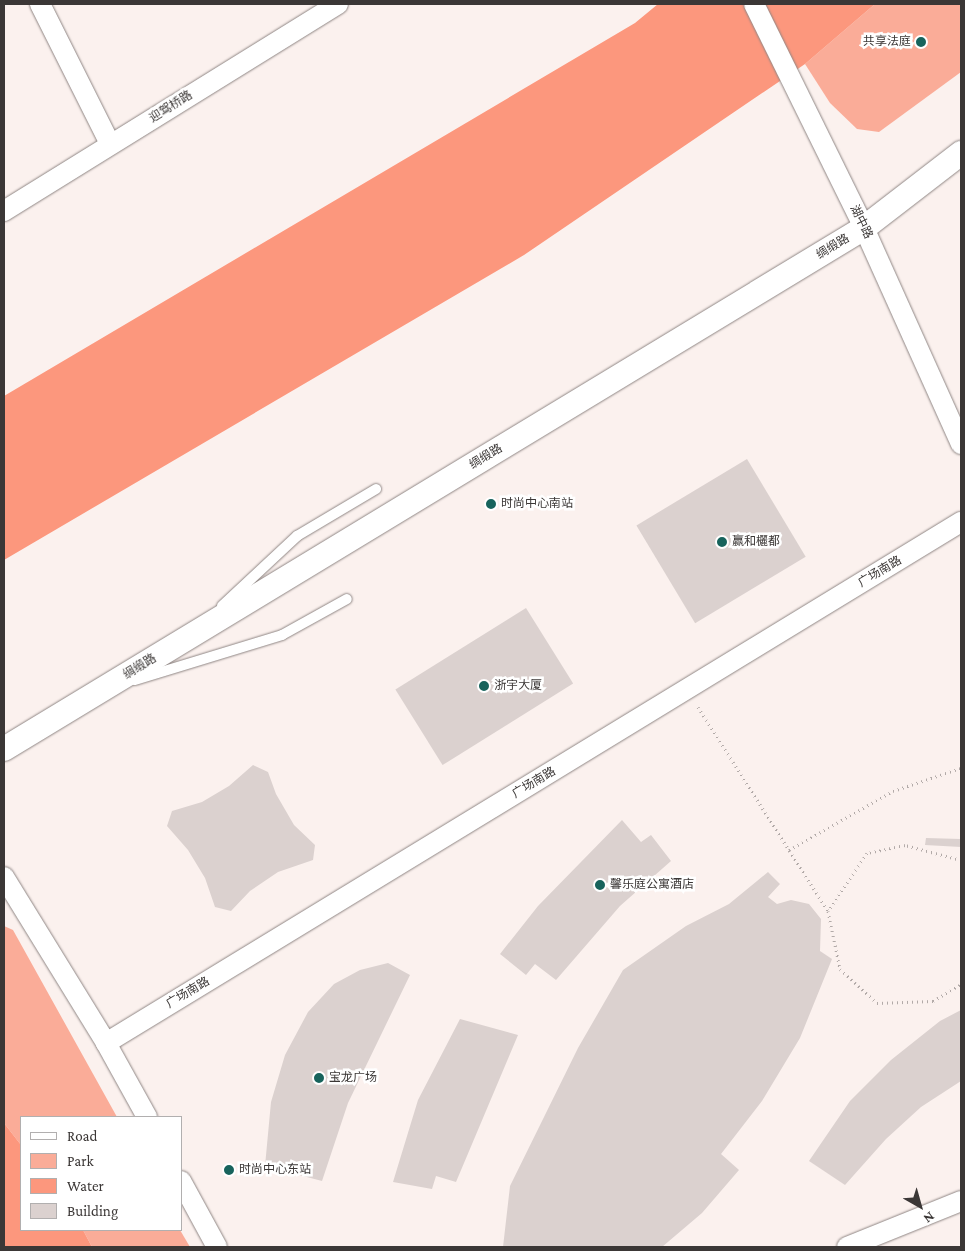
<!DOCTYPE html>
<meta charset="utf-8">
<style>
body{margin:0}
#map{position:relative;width:965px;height:1251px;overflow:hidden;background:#fbf1ee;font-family:"Crimson Pro","Noto Sans SC",serif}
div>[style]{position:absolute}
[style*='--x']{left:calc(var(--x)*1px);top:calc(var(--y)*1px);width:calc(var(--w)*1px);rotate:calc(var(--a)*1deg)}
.green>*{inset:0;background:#faac98}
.water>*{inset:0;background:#fc977d}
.building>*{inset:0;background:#dbd1cf;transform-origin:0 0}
.path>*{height:3px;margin-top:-1.5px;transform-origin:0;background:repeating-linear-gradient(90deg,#b2aaa8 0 1px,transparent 0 5px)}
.roads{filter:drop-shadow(0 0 1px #8f8684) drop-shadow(0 0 1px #8f8684)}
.service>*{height:10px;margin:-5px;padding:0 5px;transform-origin:5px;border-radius:5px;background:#fff}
.minor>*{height:20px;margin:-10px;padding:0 10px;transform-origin:10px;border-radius:10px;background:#fff}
.tertiary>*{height:24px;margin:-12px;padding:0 12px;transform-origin:12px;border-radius:12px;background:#fff}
.dots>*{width:14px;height:14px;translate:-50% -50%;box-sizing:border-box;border:2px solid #fff;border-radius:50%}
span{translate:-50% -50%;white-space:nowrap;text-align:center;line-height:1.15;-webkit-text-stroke:5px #fff;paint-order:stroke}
.poi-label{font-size:12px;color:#3b3736}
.right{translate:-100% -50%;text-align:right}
.left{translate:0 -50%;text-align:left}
.street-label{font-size:12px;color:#3b3736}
.frame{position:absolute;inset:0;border:5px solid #3b3736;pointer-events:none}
.legend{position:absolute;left:20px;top:1116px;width:162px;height:115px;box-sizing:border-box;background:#fff;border:1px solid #b1afaf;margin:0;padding:6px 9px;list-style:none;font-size:15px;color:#3b3736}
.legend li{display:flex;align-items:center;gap:10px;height:25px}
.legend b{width:25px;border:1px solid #b1afaf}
.north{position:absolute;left:895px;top:1181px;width:50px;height:50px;-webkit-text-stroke:4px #fff;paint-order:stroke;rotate:142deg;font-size:14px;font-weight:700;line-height:20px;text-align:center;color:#3b3736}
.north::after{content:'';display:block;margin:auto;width:18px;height:22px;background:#3b3736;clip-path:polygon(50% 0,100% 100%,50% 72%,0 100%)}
</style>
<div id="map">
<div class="green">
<i style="clip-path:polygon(875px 4px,961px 4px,961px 72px,879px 132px,857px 129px,830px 103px,805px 64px)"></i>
<i style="clip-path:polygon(4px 926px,13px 930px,117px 1117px,21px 1117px,21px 1145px,4px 1123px)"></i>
<i style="clip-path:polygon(83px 1230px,180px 1230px,190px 1247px,92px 1247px)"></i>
</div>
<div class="water">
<i style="clip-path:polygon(658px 4px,875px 4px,805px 64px,524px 255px,4px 560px,4px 396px,635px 23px)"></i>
<i style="clip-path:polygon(4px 1123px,21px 1145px,21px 1230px,83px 1230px,92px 1247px,4px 1247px)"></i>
</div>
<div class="building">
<i style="left:747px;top:459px;width:114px;height:129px;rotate:59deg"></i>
<i style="left:526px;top:608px;width:89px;height:154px;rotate:58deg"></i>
<i style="clip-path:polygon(253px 765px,268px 772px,276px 794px,294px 825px,315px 845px,313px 860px,278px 872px,250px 891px,231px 911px,215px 907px,205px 878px,188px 850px,167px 826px,172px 811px,202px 802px,229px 786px)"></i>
<i style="clip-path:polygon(622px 820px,641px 842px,651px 835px,671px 861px,620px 906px,556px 980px,535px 964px,526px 975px,500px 954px,538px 906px)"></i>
<i style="clip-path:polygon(926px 838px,961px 839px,961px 847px,925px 845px)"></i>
<i style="clip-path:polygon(768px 872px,780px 884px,768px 897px,777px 904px,791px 900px,809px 904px,821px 919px,820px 951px,832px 959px,800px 1038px,762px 1101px,721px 1154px,739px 1170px,702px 1213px,662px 1247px,503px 1247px,510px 1186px,578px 1048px,623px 970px,686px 926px,729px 904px)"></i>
<i style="clip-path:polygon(388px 963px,410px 975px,348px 1103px,322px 1181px,265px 1166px,271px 1102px,285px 1055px,308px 1012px,334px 984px,360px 970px)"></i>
<i style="clip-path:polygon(961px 1010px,961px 1081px,921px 1107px,886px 1139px,845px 1185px,809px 1161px,850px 1101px,891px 1060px,940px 1021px)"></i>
<i style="clip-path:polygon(460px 1019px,518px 1035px,456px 1182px,436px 1176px,432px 1189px,393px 1182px,418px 1100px)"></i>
</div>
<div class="path">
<i style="--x:698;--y:707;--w:242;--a:57.5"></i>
<i style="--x:789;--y:850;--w:120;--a:-29.6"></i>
<i style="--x:893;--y:791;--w:72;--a:-18.7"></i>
<i style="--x:961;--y:860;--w:58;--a:-165"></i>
<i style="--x:905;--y:845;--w:39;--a:168"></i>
<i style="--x:867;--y:853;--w:70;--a:123.9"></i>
<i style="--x:828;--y:911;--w:59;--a:78.3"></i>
<i style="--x:840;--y:969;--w:50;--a:42.6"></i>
<i style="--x:877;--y:1003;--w:56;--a:-2"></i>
<i style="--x:933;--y:1001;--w:33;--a:-31"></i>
</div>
<div class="roads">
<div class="service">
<i style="--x:222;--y:606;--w:103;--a:-43"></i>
<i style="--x:297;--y:536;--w:92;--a:-30.7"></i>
<i style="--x:135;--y:680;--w:154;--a:-17"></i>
<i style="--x:282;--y:635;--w:74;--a:-29"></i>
</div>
<div class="minor">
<i style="--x:40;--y:4;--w:157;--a:63.4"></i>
<i style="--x:754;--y:4;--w:250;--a:63.8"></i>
<i style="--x:864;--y:228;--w:237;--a:65.8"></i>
<i style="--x:4;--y:211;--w:393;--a:-31.8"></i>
<i style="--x:4;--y:877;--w:195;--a:58.4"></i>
<i style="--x:106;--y:1043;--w:85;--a:61"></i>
<i style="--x:106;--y:1043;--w:1001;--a:-31.36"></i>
<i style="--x:181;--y:1181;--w:75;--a:61.4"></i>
<i style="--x:847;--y:1247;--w:123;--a:-22"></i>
</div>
<div class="tertiary">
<i style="--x:4;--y:749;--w:1006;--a:-31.21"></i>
<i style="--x:864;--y:228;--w:123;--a:-37.7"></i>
</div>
</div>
<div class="dots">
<i style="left:921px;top:42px;background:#17635c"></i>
<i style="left:491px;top:504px;background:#17635c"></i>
<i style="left:722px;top:542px;background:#17635c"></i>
<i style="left:484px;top:686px;background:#17635c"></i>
<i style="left:600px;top:885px;background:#17635c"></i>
<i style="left:319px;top:1078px;background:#17635c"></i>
<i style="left:229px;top:1170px;background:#17635c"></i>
</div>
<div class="poi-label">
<span class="right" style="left:911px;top:42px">共享法庭</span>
<span class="left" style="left:501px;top:504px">时尚中心南站</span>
<span class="left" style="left:732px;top:542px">赢和欐都</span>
<span class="left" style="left:494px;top:686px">浙宇大厦</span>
<span class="left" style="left:610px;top:885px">馨乐庭公寓酒店</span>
<span class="left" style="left:329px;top:1078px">宝龙广场</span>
<span class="left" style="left:239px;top:1170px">时尚中心东站</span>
</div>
<div class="street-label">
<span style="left:171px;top:107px;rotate:-32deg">迎驾桥路</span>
<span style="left:861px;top:222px;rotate:64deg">湖中路</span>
<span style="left:833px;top:247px;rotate:-31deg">绸缎路</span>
<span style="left:486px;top:457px;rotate:-31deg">绸缎路</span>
<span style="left:880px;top:572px;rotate:-31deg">广场南路</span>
<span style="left:140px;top:667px;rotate:-32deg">绸缎路</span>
<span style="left:534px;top:783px;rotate:-31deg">广场南路</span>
<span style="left:188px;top:993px;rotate:-31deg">广场南路</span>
</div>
<div class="frame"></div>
<ul class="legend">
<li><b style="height:6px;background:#fff"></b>Road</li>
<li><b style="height:14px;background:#faac98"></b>Park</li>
<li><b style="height:14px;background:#fc977d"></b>Water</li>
<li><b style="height:14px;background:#dbd1cf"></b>Building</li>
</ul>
<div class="north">N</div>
</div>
